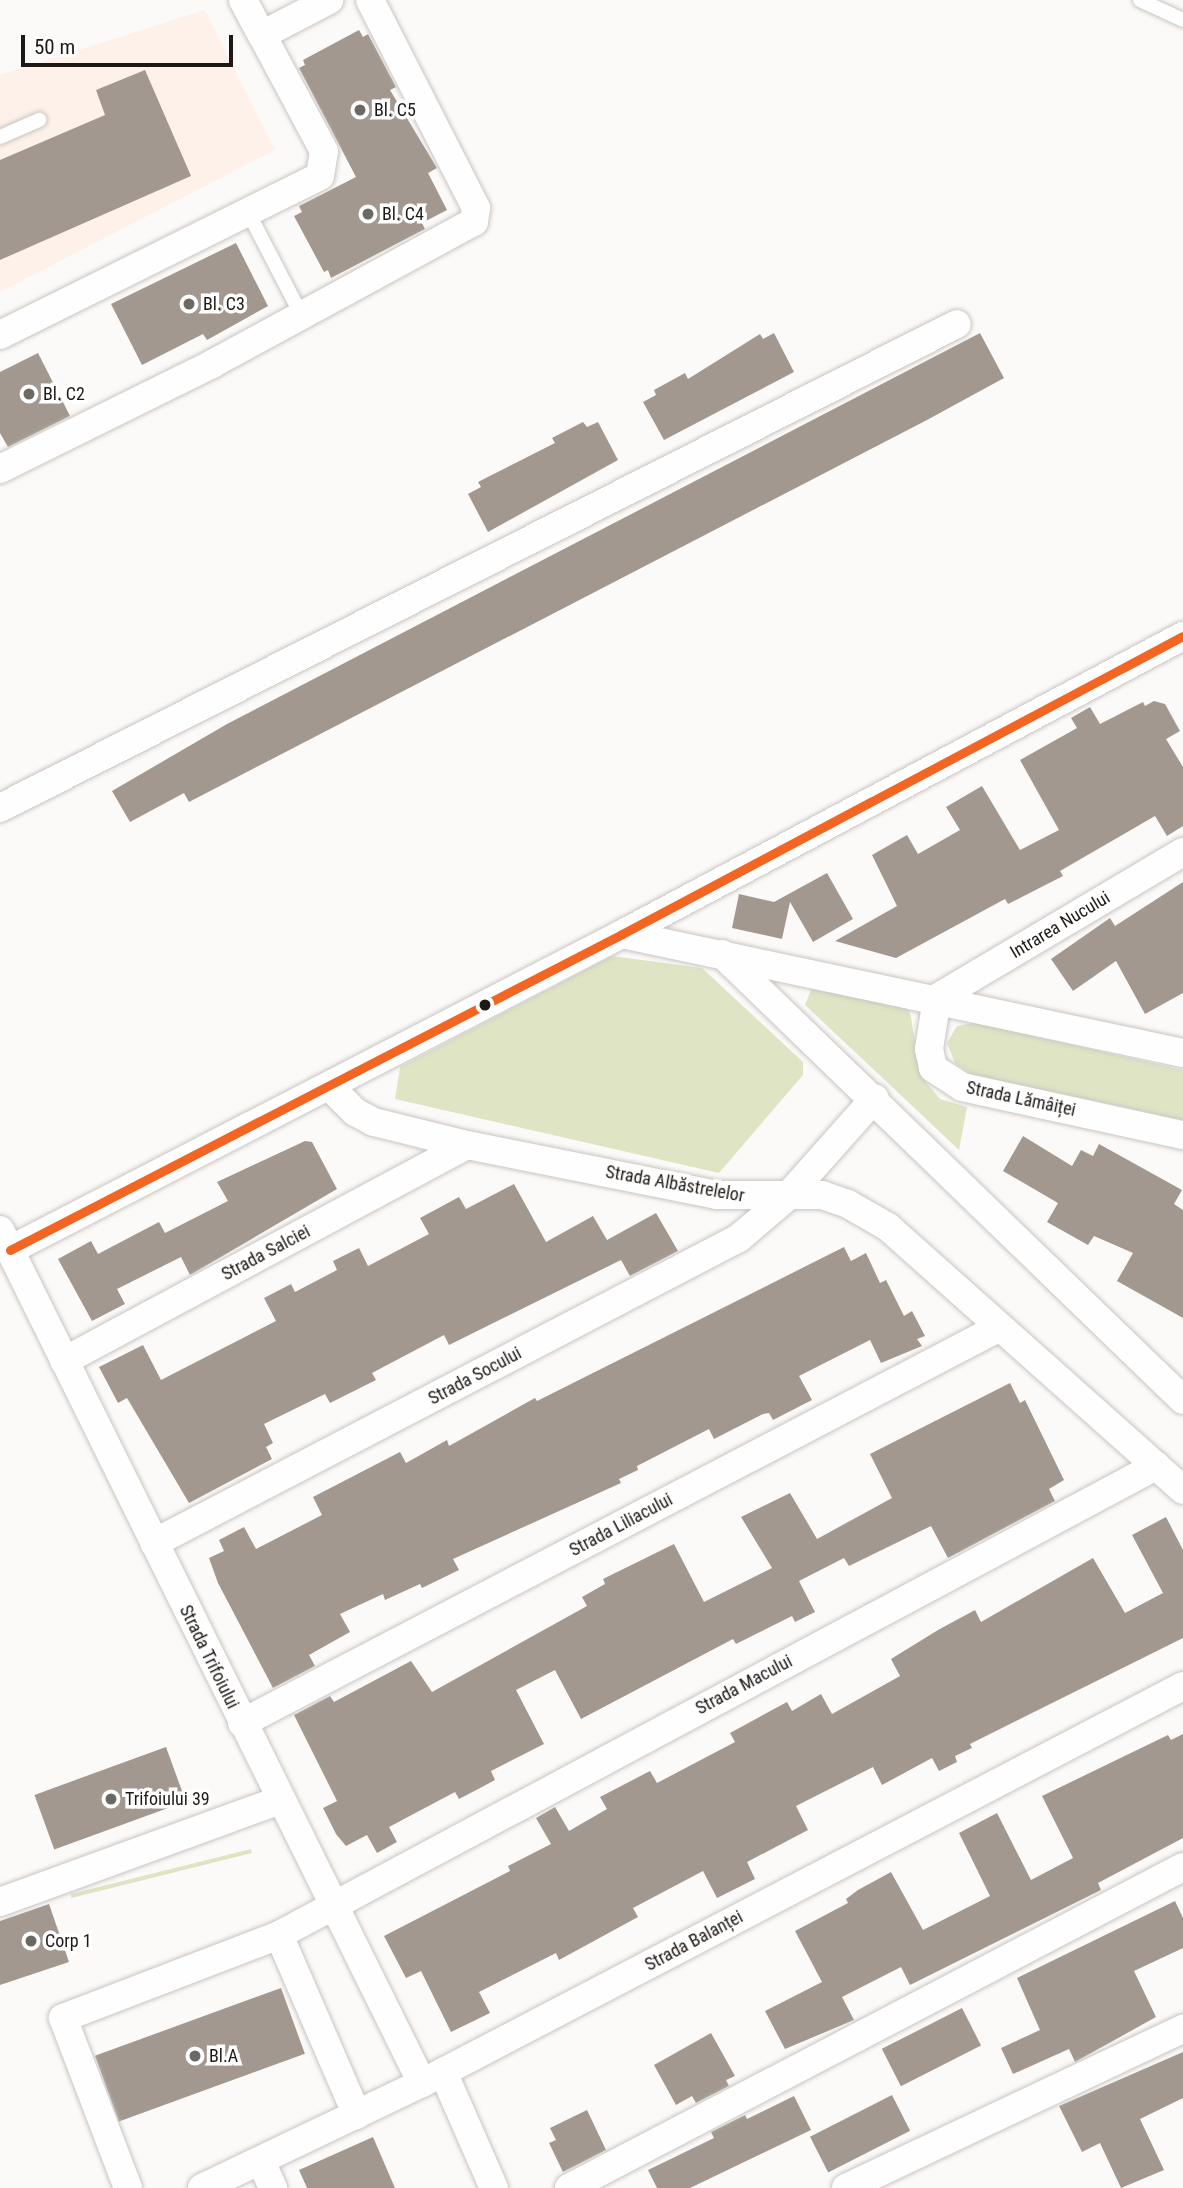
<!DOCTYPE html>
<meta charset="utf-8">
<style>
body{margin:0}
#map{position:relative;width:1183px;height:2188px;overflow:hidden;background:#fcfaf8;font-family:"Roboto Condensed",sans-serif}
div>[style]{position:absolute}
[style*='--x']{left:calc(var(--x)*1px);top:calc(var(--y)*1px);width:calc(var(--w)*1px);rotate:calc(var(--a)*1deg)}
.built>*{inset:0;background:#fdf1e9}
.green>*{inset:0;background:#dfe4c5;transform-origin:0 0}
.building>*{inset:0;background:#a2988f;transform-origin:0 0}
.roads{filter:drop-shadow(0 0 2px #c8c4c1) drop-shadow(0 0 2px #c8c4c1)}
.lane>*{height:14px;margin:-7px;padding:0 7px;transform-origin:7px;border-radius:7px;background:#fffefe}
.street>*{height:28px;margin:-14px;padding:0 14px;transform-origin:14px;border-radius:14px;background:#fffefe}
.bus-1>*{height:9px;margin:-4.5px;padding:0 4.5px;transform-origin:4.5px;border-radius:4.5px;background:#f26522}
.dots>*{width:19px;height:19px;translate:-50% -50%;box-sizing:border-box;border:4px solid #fff;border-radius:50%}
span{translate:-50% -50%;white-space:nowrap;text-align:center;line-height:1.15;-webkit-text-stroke:7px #fff;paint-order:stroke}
.poi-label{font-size:18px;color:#1f1915}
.left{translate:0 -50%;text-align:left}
.street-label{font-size:18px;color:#1f1915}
.scale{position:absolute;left:21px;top:35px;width:212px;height:32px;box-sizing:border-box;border:4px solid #1f1915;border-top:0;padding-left:9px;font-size:21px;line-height:24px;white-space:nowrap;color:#1f1915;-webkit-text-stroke:5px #fff;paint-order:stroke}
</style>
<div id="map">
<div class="built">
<i style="clip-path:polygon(205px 10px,275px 150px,0 292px,0 75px)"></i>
</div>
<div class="green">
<i style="clip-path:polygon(612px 956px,702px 968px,803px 1062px,803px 1075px,719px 1173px,395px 1099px,400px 1067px)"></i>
<i style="clip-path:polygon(818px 987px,904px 1006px,910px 1012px,921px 1076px,940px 1099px,967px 1107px,959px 1150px,805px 1005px,811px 990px)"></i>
<i style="clip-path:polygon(975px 1023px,1183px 1070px,1183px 1120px,971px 1074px,955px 1063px,947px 1043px,957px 1026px)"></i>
<i style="left:251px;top:1849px;width:4px;height:186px;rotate:76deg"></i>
</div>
<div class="building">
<i style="clip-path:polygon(359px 30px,363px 37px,368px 34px,396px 87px,390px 90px,437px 168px,428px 173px,447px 210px,422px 223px,425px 229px,331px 278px,328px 270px,324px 272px,294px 216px,302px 212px,299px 206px,356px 177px,299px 68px,305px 65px,303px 60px)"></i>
<i style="clip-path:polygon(145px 70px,191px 176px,0 260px,0 160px,105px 115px,96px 90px)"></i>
<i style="clip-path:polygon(236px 243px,268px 306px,207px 340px,203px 334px,142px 365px,111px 304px)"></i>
<i style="clip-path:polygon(774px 333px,794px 372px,664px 440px,643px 402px,656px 395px,654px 390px,685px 373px,688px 379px,760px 334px,763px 339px)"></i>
<i style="clip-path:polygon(980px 333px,1004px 378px,927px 420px,189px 802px,184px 793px,130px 822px,112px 791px,227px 724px)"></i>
<i style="clip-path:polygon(38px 353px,70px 416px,8px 447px,0 433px,0 372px)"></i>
<i style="clip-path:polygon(583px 422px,587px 427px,598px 422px,618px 460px,488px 532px,468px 494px,481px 487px,478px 482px,555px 443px,552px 438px)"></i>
<i style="clip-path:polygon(1154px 701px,1165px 704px,1180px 731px,1166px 739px,1183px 767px,1183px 826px,1167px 836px,1155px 816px,1060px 871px,1063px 876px,1008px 904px,1005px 899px,896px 958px,835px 941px,897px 906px,872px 855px,907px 835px,918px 854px,960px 830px,946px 807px,982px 786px,1020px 850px,1059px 830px,1020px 760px,1077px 728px,1071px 718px,1090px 707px,1100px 724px,1143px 702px,1145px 706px)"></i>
<i style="clip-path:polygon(827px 873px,853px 919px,813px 942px,790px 902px,782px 939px,732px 928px,739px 894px,774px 902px)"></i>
<i style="clip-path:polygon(1183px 882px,1183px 993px,1145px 1014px,1116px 961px,1073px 991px,1051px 959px,1110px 918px,1115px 926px)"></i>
<i style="clip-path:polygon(1023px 1136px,1072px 1166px,1081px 1150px,1093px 1156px,1099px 1144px,1182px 1190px,1174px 1204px,1183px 1210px,1183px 1318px,1117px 1281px,1133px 1253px,1094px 1236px,1088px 1245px,1047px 1222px,1058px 1203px,1003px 1171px)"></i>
<i style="clip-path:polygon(305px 1141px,312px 1142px,337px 1189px,190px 1275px,181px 1257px,117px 1289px,125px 1304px,92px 1321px,58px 1259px,91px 1241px,98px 1254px,159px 1222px,165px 1233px,228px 1201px,217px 1182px)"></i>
<i style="clip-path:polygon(514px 1184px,546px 1242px,593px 1216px,607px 1240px,656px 1213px,678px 1251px,630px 1276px,621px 1260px,449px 1345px,444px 1335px,372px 1373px,376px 1380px,330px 1403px,325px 1394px,264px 1424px,273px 1443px,266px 1447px,272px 1459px,189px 1503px,127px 1398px,118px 1403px,99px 1367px,143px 1345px,161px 1380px,276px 1321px,264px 1298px,291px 1284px,295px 1292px,337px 1270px,333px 1261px,359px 1248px,368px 1266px,429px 1234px,420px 1218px,459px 1197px,466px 1209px)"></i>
<i style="clip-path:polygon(844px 1247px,851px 1261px,866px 1253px,880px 1283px,886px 1280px,904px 1316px,912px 1311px,925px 1336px,917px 1339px,922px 1346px,881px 1363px,870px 1340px,799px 1376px,812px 1400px,773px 1420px,769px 1413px,763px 1414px,714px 1439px,709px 1429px,637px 1466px,638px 1470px,619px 1479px,621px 1483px,453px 1559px,459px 1570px,422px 1588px,420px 1584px,385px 1600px,383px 1594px,340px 1614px,350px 1632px,309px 1655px,315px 1666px,273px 1688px,218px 1583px,209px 1558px,224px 1551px,219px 1540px,244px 1527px,256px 1549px,322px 1515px,313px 1497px,400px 1452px,406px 1463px,447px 1440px,449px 1446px,535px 1398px,537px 1401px)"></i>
<i style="clip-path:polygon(1010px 1383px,1020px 1403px,1025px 1400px,1064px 1480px,1049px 1489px,1055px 1501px,948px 1558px,931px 1526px,849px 1566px,844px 1558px,799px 1581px,815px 1612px,795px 1622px,792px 1616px,736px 1644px,733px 1639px,581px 1719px,555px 1670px,516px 1690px,544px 1744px,491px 1771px,495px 1780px,482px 1787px,459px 1799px,455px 1792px,389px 1827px,397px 1842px,377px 1853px,367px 1835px,346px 1846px,336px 1834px,323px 1808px,337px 1801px,294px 1715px,330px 1696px,334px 1702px,411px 1661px,432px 1692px,587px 1606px,582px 1597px,605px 1584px,603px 1579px,674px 1544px,704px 1602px,772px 1568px,741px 1517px,790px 1493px,817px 1539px,892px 1498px,870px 1454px)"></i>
<i style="clip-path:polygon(1166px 1517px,1183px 1550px,1183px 1638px,970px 1744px,972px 1748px,955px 1756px,957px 1762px,939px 1771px,932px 1758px,882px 1785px,873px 1767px,796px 1806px,808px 1830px,747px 1862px,755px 1879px,717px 1898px,703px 1871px,633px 1908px,638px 1917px,559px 1960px,556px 1953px,479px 1992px,490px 2013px,451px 2032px,421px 1971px,406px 1978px,384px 1936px,510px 1871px,508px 1866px,551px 1844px,536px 1818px,555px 1807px,569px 1831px,607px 1809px,600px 1797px,650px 1771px,657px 1783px,735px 1742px,730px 1733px,787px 1702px,792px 1711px,821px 1694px,832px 1714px,900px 1676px,891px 1659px,938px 1630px,975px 1610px,981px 1622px,1093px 1558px,1125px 1613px,1163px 1593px,1132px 1535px)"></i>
<i style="clip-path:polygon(1183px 1734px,1183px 1838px,1098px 1883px,1101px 1890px,910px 1985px,901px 1967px,842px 1997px,854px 2020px,785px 2049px,765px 2011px,822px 1982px,795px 1931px,848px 1903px,846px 1899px,858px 1890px,891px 1872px,923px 1930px,990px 1896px,959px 1833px,997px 1813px,1031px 1880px,1073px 1858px,1042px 1796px,1168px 1735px,1171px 1740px)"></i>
<i style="left:166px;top:1747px;width:58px;height:140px;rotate:70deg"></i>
<i style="clip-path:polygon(1175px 1901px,1183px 1918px,1183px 1948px,1134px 1971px,1156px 2017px,1075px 2062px,1069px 2049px,1013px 2074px,1001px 2048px,1040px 2030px,1017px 1978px)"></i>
<i style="clip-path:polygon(49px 1904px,69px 1962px,0 1985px,0 1921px)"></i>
<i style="left:281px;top:1988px;width:70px;height:198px;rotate:70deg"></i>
<i style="left:962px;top:2008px;width:42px;height:90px;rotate:63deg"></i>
<i style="clip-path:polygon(711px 2033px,735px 2076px,726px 2080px,729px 2086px,696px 2103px,692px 2096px,676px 2105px,654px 2065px)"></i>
<i style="clip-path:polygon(1183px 2052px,1183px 2098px,1140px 2119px,1164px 2170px,1121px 2188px,1100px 2143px,1082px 2152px,1059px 2106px)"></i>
<i style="left:892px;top:2095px;width:40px;height:92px;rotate:63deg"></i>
<i style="clip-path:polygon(794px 2096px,811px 2130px,690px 2188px,657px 2188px,648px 2170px,714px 2138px,711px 2132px,745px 2115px,747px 2119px)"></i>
<i style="clip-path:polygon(587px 2110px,606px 2150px,563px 2172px,549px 2143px,556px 2140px,550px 2128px)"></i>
<i style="clip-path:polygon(373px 2137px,395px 2188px,307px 2188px,299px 2170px)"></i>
</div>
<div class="roads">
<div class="lane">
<i style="--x:1140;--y:0;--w:47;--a:24.9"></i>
<i style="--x:0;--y:137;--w:43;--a:-23.6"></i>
<i style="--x:248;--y:212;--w:117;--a:62.6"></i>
</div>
<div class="street">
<i style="--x:243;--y:0;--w:40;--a:62"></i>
<i style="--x:0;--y:335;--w:357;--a:-26.4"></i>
<i style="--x:320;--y:176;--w:25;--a:-81"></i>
<i style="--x:324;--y:151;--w:132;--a:-118.1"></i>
<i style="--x:262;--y:35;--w:76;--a:-27.6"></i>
<i style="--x:0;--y:469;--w:237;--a:-26.3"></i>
<i style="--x:212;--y:364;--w:298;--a:-28.5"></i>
<i style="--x:474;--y:222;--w:14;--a:-82"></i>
<i style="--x:476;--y:208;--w:233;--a:-117"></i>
<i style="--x:0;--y:808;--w:1072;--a:-26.83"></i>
<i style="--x:1183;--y:852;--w:286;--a:149.3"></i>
<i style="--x:937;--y:998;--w:52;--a:98.9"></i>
<i style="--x:929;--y:1049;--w:19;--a:78"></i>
<i style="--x:933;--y:1068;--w:35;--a:33"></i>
<i style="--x:962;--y:1087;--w:226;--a:12.3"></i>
<i style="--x:622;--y:934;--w:573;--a:11.98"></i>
<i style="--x:722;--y:954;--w:641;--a:44.05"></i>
<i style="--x:329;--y:1086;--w:37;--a:45"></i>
<i style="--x:355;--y:1112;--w:21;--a:28"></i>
<i style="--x:374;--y:1122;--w:96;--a:13.9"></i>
<i style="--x:467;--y:1145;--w:255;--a:11.3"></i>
<i style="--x:717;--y:1195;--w:105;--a:0"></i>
<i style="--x:822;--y:1195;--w:28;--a:19"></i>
<i style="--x:848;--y:1204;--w:46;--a:29.9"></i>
<i style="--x:888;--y:1227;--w:395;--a:41.7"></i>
<i style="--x:0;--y:1230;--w:952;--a:63.68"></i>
<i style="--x:10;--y:1250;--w:689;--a:-27.31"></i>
<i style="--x:622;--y:934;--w:635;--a:-27.98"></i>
<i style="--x:64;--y:1361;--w:457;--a:-28.2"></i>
<i style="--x:154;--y:1543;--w:660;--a:-27.54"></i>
<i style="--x:739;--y:1238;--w:63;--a:-40.5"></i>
<i style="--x:787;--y:1197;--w:132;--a:-48.4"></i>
<i style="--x:242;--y:1723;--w:855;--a:-27.58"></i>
<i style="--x:0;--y:1902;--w:298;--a:-20"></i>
<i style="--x:279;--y:1935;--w:196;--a:66.6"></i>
<i style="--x:443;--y:2072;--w:127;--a:66.3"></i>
<i style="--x:261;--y:2161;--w:30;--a:66"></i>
<i style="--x:128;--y:2188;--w:182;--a:-110.9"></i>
<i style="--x:63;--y:2018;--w:231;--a:-21"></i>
<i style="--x:279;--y:1935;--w:995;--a:-28.14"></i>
<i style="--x:202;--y:2188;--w:244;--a:-25.5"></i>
<i style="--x:422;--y:2083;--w:858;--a:-27.55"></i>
<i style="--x:569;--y:2188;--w:693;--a:-27.6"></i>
<i style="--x:846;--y:2188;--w:373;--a:-25.3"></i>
</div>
</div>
<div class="bus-1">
<i style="--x:10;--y:1250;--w:689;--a:-27.31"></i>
<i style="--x:622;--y:934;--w:635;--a:-27.98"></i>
</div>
<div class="dots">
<i style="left:360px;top:110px;background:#6c6864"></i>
<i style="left:368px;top:214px;background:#6c6864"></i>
<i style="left:189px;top:304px;background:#6c6864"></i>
<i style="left:29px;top:394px;background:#6c6864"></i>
<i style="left:485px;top:1005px;background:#1f1915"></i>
<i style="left:111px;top:1799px;background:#6c6864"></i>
<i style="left:31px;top:1941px;background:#6c6864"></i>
<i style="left:195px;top:2056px;background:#6c6864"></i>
</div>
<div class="poi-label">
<span class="left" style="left:374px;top:110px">Bl. C5</span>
<span class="left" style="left:382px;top:214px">Bl. C4</span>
<span class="left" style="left:203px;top:304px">Bl. C3</span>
<span class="left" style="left:43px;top:394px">Bl. C2</span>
<span class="left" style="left:125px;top:1799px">Trifoiului 39</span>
<span class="left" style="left:45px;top:1941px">Corp 1</span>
<span class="left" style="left:209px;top:2056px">Bl.A</span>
</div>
<div class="street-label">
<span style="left:1060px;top:925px;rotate:-31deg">Intrarea Nucului</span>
<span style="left:1021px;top:1099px;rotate:12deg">Strada Lămâiței</span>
<span style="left:675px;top:1184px;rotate:10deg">Strada Albăstrelelor</span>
<span style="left:266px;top:1253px;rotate:-28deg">Strada Salciei</span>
<span style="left:475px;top:1376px;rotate:-28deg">Strada Socului</span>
<span style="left:621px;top:1525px;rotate:-28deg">Strada Liliacului</span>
<span style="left:209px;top:1657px;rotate:64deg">Strada Trifoiului</span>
<span style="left:744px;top:1685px;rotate:-28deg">Strada Macului</span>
<span style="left:694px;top:1941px;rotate:-28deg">Strada Balanței</span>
</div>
<div class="scale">50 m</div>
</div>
